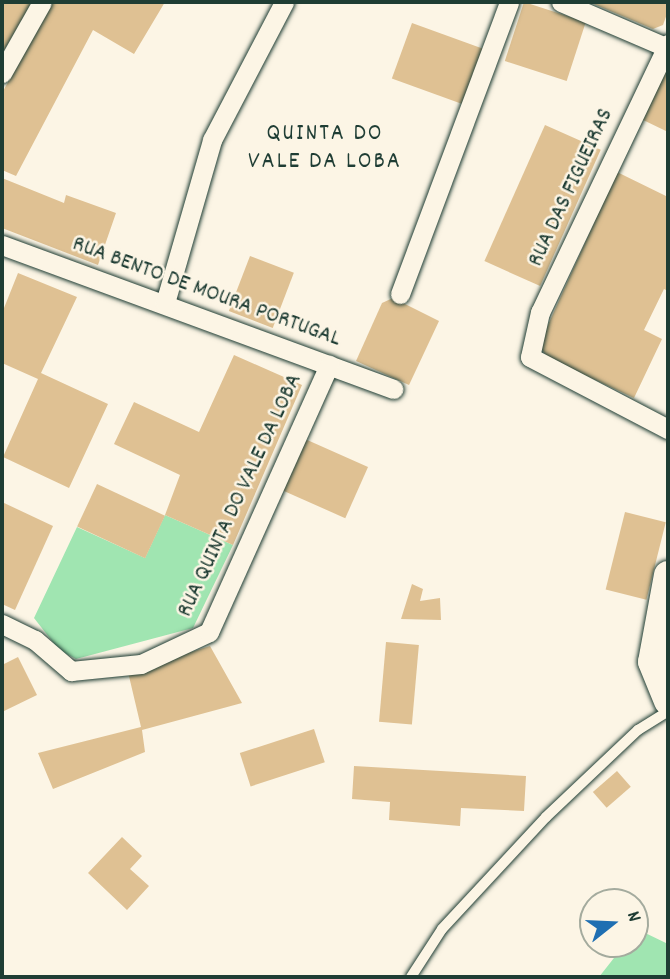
<!DOCTYPE html>
<style>
body{margin:0}
#map{position:relative;width:670px;height:979px;overflow:hidden;background:#fcf5e5;font-family:Dekko,sans-serif}
div>[style]{position:absolute}
[style*='--x']{left:calc(var(--x)*1px);top:calc(var(--y)*1px);width:calc(var(--w)*1px);rotate:calc(var(--a)*1deg)}
.green>*{inset:0;background:#a0e5b1}
.building>*{inset:0;background:#dfc193;transform-origin:0 0}
.roads{filter:drop-shadow(0 0 2px #1f3d34) drop-shadow(0 0 2px #1f3d34)}
.lane>*{height:10px;margin:-5px;padding:0 5px;transform-origin:5px;border-radius:5px;background:#fcf5e5}
.street>*{height:19px;margin:-9.5px;padding:0 9.5px;transform-origin:9.5px;border-radius:9.5px;background:#fcf5e5}
.secondary>*{height:28px;margin:-14px;padding:0 14px;transform-origin:14px;border-radius:14px;background:#fcf5e5}
span{translate:-50% -50%;white-space:nowrap;text-align:center;line-height:1.15;-webkit-text-stroke:5px #fcf5e5;paint-order:stroke}
.street-label{font-size:23px;color:#1f3d34}
.neighbourhood-label{font-size:24px;color:#1f3d34;letter-spacing:2px}
.frame{position:absolute;inset:0;border:4px solid #1f3d34;pointer-events:none}
.north{position:absolute;left:579px;top:888px;width:70px;height:70px;box-sizing:border-box;background:#fcf5e5;border:2px solid #a4ab9e;border-radius:50%;rotate:72deg;font-size:19px;font-weight:700;line-height:28px;text-align:center;color:#1f3d34}
.north::after{content:'';display:block;margin:auto;width:24px;height:32px;background:#1f6fb2;clip-path:polygon(50% 0,100% 100%,50% 72%,0 100%)}
</style>
<div id="map">
<div class="green">
<i style="clip-path:polygon(165px 515px,233px 545px,193px 628px,76px 659px,59px 650px,34px 618px,77px 527px,145px 558px)"></i>
<i style="clip-path:polygon(637px 929px,668px 944px,668px 977px,599px 977px,625px 944px,635px 944px)"></i>
</div>
<div class="building">
<i style="clip-path:polygon(2px 2px,32px 2px,2px 54px)"></i>
<i style="clip-path:polygon(52px 2px,165px 2px,134px 54px,93px 30px,16px 176px,2px 170px,2px 93px)"></i>
<i style="left:524px;top:2px;width:65px;height:62px;rotate:18deg"></i>
<i style="clip-path:polygon(589px 2px,668px 2px,668px 11px,663px 25px,653px 29px)"></i>
<i style="left:412px;top:23px;width:80px;height:59px;rotate:20deg"></i>
<i style="clip-path:polygon(668px 68px,668px 132px,639px 118px)"></i>
<i style="left:545px;top:125px;width:61px;height:149px;rotate:24deg"></i>
<i style="clip-path:polygon(617px 172px,668px 197px,668px 291px,664px 289px,644px 330px,662px 339px,634px 398px,548px 358px,539px 345px)"></i>
<i style="clip-path:polygon(2px 178px,64px 203px,66px 195px,116px 213px,98px 265px,2px 228px)"></i>
<i style="left:250px;top:256px;width:47px;height:59px;rotate:21deg"></i>
<i style="clip-path:polygon(18px 273px,77px 297px,41px 373px,108px 404px,69px 488px,3px 457px,38px 379px,2px 363px,2px 313px)"></i>
<i style="clip-path:polygon(393px 298px,439px 321px,409px 385px,356px 361px,382px 303px)"></i>
<i style="clip-path:polygon(234px 355px,302px 385px,233px 545px,165px 515px,180px 475px,114px 444px,134px 402px,199px 432px)"></i>
<i style="left:305px;top:439px;width:69px;height:56px;rotate:24deg"></i>
<i style="left:97px;top:484px;width:75px;height:47px;rotate:25deg"></i>
<i style="clip-path:polygon(2px 502px,53px 526px,15px 610px,2px 604px)"></i>
<i style="left:625px;top:512px;width:42px;height:80px;rotate:14deg"></i>
<i style="clip-path:polygon(412px 584px,423px 589px,420px 601px,440px 598px,441px 620px,401px 619px)"></i>
<i style="left:386px;top:642px;width:33px;height:80px;rotate:5deg"></i>
<i style="clip-path:polygon(210px 646px,242px 703px,142px 730px,145px 752px,53px 789px,38px 753px,141px 727px,128px 672px)"></i>
<i style="clip-path:polygon(18px 657px,37px 695px,2px 712px,2px 665px)"></i>
<i style="left:314px;top:729px;width:35px;height:78px;rotate:72deg"></i>
<i style="clip-path:polygon(354px 766px,526px 776px,524px 811px,461px 808px,460px 826px,389px 820px,390px 802px,352px 799px)"></i>
<i style="left:617px;top:771px;width:21px;height:32px;rotate:49deg"></i>
<i style="clip-path:polygon(122px 837px,142px 856px,130px 869px,149px 886px,127px 910px,88px 873px)"></i>
</div>
<div class="roads">
<div class="lane">
<i style="--x:411;--y:977;--w:57;--a:-57.1"></i>
<i style="--x:442;--y:929;--w:153;--a:-47.1"></i>
<i style="--x:546;--y:817;--w:127;--a:-43.4"></i>
<i style="--x:638;--y:730;--w:36;--a:-32"></i>
</div>
<div class="street">
<i style="--x:561;--y:2;--w:116;--a:23.3"></i>
<i style="--x:668;--y:44;--w:297;--a:115.5"></i>
<i style="--x:540;--y:312;--w:46;--a:102.5"></i>
<i style="--x:530;--y:357;--w:156;--a:27.6"></i>
<i style="--x:2;--y:73;--w:81;--a:-60.6"></i>
<i style="--x:2;--y:245;--w:417;--a:20.2"></i>
<i style="--x:400;--y:294;--w:312;--a:-69.5"></i>
<i style="--x:165;--y:303;--w:170;--a:-73.9"></i>
<i style="--x:212;--y:140;--w:156;--a:-62.4"></i>
<i style="--x:2;--y:624;--w:37;--a:26"></i>
<i style="--x:35;--y:640;--w:48;--a:40.7"></i>
<i style="--x:71;--y:671;--w:70;--a:-5.7"></i>
<i style="--x:141;--y:664;--w:75;--a:-25.2"></i>
<i style="--x:209;--y:632;--w:293;--a:-65.8"></i>
</div>
<div class="secondary">
<i style="--x:668;--y:575;--w:88;--a:100.4"></i>
<i style="--x:652;--y:662;--w:42;--a:67.7"></i>
</div>
</div>
<div class="street-label">
<span style="left:572px;top:188px;rotate:-65deg">RUA DAS FIGUEIRAS</span>
<span style="left:206px;top:293px;rotate:20deg">RUA BENTO DE MOURA PORTUGAL</span>
<span style="left:241px;top:496px;rotate:-65deg">RUA QUINTA DO VALE DA LOBA</span>
</div>
<div class="neighbourhood-label">
<span style="left:325px;top:149px">QUINTA DO<br>VALE DA LOBA</span>
</div>
<div class="frame"></div>
<div class="north">N</div>
</div>
